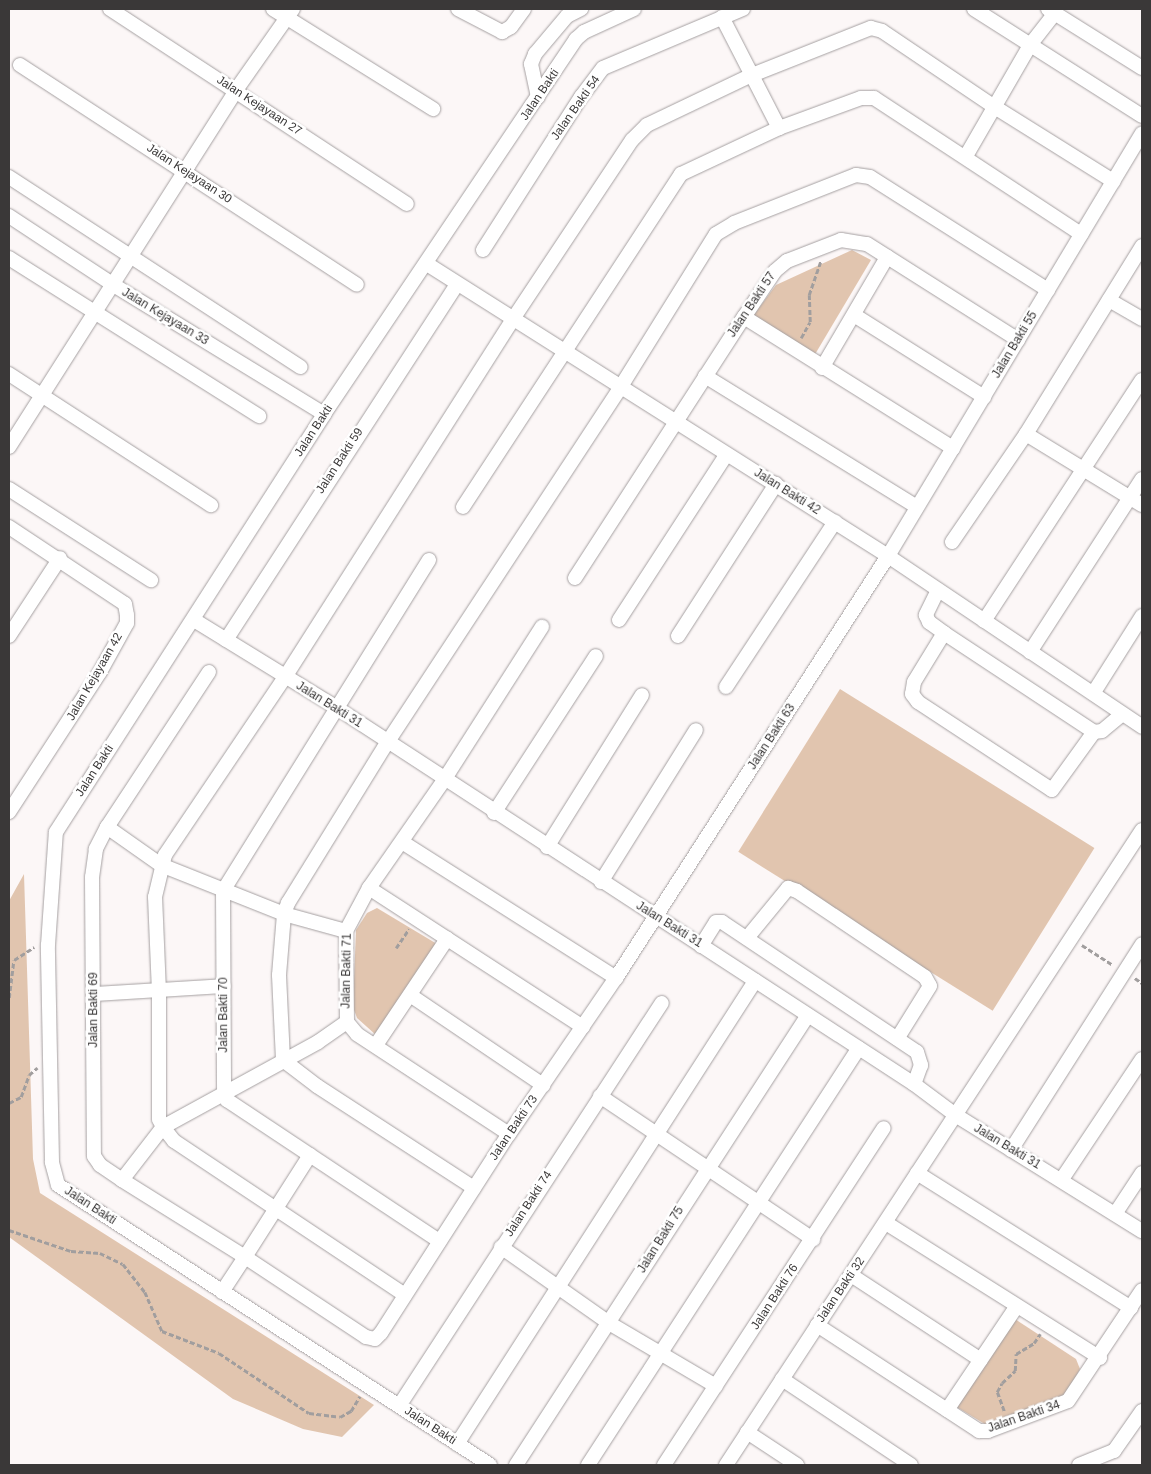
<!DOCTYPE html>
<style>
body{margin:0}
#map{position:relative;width:1151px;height:1474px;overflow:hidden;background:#fcf7f7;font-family:Arial,sans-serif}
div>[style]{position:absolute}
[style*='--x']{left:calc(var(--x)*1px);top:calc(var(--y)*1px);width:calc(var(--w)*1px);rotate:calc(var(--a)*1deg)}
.green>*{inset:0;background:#e1c5af;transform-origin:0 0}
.path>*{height:2.5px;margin-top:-1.25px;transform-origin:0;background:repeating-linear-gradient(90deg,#a19e9e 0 5px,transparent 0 7.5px)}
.roads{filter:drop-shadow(0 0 1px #a5a0a1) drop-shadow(0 0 1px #a5a0a1)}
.minor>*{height:14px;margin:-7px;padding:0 7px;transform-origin:7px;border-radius:7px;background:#fff}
span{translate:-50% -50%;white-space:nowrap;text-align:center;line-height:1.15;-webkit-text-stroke:5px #fff;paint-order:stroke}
.street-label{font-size:12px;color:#3a3838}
.frame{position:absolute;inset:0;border:10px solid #3a3838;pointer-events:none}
</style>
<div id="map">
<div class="green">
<i style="clip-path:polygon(852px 250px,871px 260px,814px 356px,753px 316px,776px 285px)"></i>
<i style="left:840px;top:689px;width:300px;height:192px;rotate:32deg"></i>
<i style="clip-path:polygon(24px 874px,33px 1159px,40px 1193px,374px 1405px,342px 1437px,303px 1429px,233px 1399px,9px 1237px,9px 901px)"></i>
<i style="clip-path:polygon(377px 908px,437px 944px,376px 1035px,357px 1018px,353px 1007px,356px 930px,367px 913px)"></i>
<i style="clip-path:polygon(1015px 1319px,1076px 1359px,1080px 1369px,1066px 1395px,988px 1426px,955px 1406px)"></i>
</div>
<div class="path">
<i style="--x:801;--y:338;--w:18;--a:-61"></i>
<i style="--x:810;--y:322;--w:27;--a:-92"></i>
<i style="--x:809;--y:295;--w:36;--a:-71"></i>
<i style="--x:1082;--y:945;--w:37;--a:33"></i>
<i style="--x:396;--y:948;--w:23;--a:-56"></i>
<i style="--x:1135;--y:978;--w:9;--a:36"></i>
<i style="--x:9;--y:998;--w:38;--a:-83"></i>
<i style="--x:14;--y:960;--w:24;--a:-33"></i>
<i style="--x:9;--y:1103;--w:13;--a:-27"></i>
<i style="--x:21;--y:1097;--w:23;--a:-70"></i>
<i style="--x:29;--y:1075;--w:11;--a:-41"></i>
<i style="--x:9;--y:1230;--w:65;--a:18.7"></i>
<i style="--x:71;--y:1251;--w:29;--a:4"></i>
<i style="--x:100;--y:1253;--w:25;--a:26"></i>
<i style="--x:123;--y:1264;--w:36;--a:52"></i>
<i style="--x:145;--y:1292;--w:43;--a:66.4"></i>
<i style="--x:162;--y:1331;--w:61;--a:21.1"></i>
<i style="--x:219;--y:1353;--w:108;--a:33.7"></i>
<i style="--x:309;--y:1413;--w:31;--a:7"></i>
<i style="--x:340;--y:1417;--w:13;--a:-29"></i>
<i style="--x:351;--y:1411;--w:17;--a:-59"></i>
<i style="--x:1004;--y:1411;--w:20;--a:-110"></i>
<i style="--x:997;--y:1392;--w:10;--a:-61"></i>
<i style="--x:1002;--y:1383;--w:18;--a:-43"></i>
<i style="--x:1015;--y:1371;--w:17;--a:-87"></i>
<i style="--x:1016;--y:1354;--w:21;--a:-31"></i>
<i style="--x:1034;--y:1343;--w:11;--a:-56"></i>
</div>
<div class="roads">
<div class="minor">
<i style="--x:110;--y:9;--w:355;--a:33.3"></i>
<i style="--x:273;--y:9;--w:189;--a:32"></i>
<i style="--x:458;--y:9;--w:50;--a:27.6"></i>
<i style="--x:502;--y:32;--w:10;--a:-29"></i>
<i style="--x:511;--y:27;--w:22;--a:-54"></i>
<i style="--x:974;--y:9;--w:199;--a:32.5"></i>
<i style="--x:1048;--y:9;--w:111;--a:32.1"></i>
<i style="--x:722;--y:17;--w:125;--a:62.8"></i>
<i style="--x:20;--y:65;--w:402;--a:33.1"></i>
<i style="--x:538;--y:97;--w:34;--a:-102"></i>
<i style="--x:531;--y:64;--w:11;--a:-68"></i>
<i style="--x:535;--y:54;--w:50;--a:-49.9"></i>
<i style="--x:567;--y:16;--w:16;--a:-27"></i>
<i style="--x:966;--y:156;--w:128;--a:-60"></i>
<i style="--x:1030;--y:45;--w:41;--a:-52"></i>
<i style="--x:9;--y:177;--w:348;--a:33.1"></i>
<i style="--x:9;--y:216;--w:123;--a:33.4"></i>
<i style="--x:112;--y:284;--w:249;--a:31.5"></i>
<i style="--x:483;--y:250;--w:182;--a:-57.4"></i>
<i style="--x:581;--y:97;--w:36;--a:-53"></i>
<i style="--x:603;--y:68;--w:152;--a:-22.9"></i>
<i style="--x:9;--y:258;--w:296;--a:32.3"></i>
<i style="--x:427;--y:264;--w:546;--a:32.35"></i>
<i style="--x:888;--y:556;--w:306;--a:33.9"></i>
<i style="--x:1109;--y:300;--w:38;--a:30"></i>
<i style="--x:854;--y:315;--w:154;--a:32.2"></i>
<i style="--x:744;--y:317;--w:247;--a:32.1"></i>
<i style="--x:822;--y:368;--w:129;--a:-59.6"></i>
<i style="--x:9;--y:374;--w:241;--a:33"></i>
<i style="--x:705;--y:376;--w:249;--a:31.7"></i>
<i style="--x:1026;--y:434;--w:136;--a:31.5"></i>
<i style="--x:9;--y:447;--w:423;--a:-57.5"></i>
<i style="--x:236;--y:90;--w:99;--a:-54.9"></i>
<i style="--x:9;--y:489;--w:169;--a:32.7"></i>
<i style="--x:463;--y:507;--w:398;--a:-56.8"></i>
<i style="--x:681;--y:174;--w:108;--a:-25.1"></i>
<i style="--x:779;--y:128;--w:87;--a:-20.1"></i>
<i style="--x:861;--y:98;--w:13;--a:0"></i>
<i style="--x:874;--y:98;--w:248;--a:33.3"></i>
<i style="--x:9;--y:527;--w:139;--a:33.6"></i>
<i style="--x:125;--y:604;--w:11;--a:80"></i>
<i style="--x:127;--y:615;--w:8;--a:90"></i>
<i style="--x:127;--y:623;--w:56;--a:118.9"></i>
<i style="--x:100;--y:672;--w:167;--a:123"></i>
<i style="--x:952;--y:542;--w:131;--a:-55.6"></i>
<i style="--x:1026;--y:434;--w:221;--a:-58.3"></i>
<i style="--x:429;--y:560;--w:390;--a:121.9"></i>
<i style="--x:223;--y:891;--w:201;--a:89.7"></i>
<i style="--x:224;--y:1092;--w:9;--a:69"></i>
<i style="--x:227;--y:1100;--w:255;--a:33.6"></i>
<i style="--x:575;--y:578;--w:311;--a:-57.1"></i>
<i style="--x:744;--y:317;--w:55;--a:-56"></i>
<i style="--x:775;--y:271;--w:16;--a:-40"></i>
<i style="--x:787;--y:261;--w:58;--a:-21.3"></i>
<i style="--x:841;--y:240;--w:26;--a:9"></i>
<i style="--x:867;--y:244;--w:179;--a:32.4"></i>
<i style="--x:938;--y:590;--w:28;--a:116"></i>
<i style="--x:926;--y:615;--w:8;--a:67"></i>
<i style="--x:929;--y:622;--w:19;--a:36"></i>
<i style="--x:944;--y:633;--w:180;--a:33.4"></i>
<i style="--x:1094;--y:732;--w:8;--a:-7"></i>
<i style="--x:1102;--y:731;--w:26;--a:-40"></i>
<i style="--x:194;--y:620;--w:168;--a:31.6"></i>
<i style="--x:337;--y:708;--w:689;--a:33.09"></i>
<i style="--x:914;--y:1084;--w:54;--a:36.7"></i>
<i style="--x:957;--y:1116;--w:218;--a:31.9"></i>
<i style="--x:619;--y:620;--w:197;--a:-57"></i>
<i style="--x:984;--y:621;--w:288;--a:-56.8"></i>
<i style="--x:944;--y:633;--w:57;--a:121.5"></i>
<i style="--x:914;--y:682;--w:12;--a:99"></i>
<i style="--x:912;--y:694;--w:10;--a:53"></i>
<i style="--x:918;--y:702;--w:160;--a:33.3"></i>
<i style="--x:1052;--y:790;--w:72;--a:-54.1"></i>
<i style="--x:9;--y:636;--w:93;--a:-56.8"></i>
<i style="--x:678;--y:636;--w:181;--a:-57.2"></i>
<i style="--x:226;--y:640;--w:424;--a:-57"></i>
<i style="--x:1030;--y:652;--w:206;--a:-57.1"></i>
<i style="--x:209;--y:672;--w:186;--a:123.3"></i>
<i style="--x:107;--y:827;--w:25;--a:117"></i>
<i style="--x:96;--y:849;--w:28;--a:98"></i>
<i style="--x:92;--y:877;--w:279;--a:89.6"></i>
<i style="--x:94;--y:1156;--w:11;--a:56"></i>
<i style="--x:100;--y:1165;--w:27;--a:34"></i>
<i style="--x:122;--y:1180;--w:145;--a:32"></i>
<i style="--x:245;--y:1257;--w:42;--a:123.3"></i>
<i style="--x:726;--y:687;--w:198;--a:-56.6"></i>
<i style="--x:1094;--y:692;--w:90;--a:-57.7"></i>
<i style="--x:494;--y:813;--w:187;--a:-57"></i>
<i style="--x:107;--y:827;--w:66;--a:35.1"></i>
<i style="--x:161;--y:865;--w:132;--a:21.7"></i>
<i style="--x:284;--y:914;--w:64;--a:15.3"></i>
<i style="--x:402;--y:842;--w:254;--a:32.4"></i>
<i style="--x:547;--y:847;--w:179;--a:-58"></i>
<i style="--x:601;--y:882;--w:179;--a:-58"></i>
<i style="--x:369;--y:888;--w:255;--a:33"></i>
<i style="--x:747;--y:938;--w:65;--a:-50.6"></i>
<i style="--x:788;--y:888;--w:9;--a:18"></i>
<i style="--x:797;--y:891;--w:154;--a:33.9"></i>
<i style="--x:925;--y:977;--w:10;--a:61"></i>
<i style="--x:930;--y:986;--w:62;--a:121.9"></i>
<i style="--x:701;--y:946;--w:28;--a:-58"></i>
<i style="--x:716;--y:922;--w:6;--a:0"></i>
<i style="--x:722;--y:922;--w:234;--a:33.7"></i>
<i style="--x:917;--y:1052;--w:14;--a:73"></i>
<i style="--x:921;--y:1065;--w:20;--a:110"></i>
<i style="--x:94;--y:994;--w:130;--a:-3.5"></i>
<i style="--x:410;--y:995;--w:161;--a:34.1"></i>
<i style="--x:376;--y:1045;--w:128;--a:-56.2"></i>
<i style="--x:600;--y:1096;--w:257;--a:33.9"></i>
<i style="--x:509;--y:1134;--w:182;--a:-146.7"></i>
<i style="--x:357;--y:1034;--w:16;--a:-130"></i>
<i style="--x:347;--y:1022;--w:91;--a:-90.6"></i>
<i style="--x:346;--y:931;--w:49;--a:-61.9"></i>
<i style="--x:369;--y:888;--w:131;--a:-55.2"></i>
<i style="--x:444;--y:780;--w:182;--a:-57.4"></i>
<i style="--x:1011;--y:1150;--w:244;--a:-57.5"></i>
<i style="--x:310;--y:1155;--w:121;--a:122.5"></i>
<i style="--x:245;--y:1257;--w:145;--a:33.5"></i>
<i style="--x:366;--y:1337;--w:9;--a:13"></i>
<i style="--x:375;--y:1339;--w:8;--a:-45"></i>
<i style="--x:381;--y:1333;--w:237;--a:-57.3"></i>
<i style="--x:509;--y:1134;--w:189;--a:-55.6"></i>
<i style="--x:616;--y:978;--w:502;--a:-57.2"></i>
<i style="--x:888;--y:556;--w:493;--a:-59"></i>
<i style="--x:917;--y:1173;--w:253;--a:32.2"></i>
<i style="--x:1062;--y:1179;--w:144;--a:-56.3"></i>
<i style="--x:122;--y:1180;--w:67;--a:-52.3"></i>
<i style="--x:163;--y:1127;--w:177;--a:-28.7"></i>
<i style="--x:318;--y:1042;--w:35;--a:-35"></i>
<i style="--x:474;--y:1188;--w:187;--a:-147"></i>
<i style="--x:317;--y:1086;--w:43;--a:-142.6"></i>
<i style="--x:283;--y:1060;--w:85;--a:-92.7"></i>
<i style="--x:279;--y:975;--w:61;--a:-85.3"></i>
<i style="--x:284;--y:914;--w:12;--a:-70"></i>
<i style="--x:288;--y:903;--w:188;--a:-58.3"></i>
<i style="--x:387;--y:743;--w:425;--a:-56.7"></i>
<i style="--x:620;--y:388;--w:181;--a:-58.1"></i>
<i style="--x:716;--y:234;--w:21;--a:-31"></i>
<i style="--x:734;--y:223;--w:131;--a:-21.5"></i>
<i style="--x:856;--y:175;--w:14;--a:8"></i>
<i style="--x:870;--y:177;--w:211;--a:32.4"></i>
<i style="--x:1115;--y:1214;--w:49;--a:-56.6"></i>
<i style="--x:886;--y:1223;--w:253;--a:32.2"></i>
<i style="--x:501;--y:1247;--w:132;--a:35.1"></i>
<i style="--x:609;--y:1323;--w:124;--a:30.5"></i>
<i style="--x:851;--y:1275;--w:155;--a:33.2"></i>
<i style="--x:405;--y:1295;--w:278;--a:-146.3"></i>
<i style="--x:174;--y:1141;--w:18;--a:-128"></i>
<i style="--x:163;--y:1127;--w:9;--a:-117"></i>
<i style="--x:159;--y:1119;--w:127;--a:-90"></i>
<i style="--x:159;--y:992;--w:95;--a:-92.4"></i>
<i style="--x:155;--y:897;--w:43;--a:-76.6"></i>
<i style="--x:165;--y:855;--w:215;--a:-56"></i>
<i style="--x:285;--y:677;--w:424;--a:-57.5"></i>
<i style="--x:513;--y:319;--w:215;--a:-56.4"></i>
<i style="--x:632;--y:140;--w:21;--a:-45"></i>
<i style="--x:647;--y:125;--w:116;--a:-25.5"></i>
<i style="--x:752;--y:75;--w:128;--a:-21.6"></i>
<i style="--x:871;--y:28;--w:11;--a:15"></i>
<i style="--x:882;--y:31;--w:134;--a:34"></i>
<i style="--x:993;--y:106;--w:142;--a:32"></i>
<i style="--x:817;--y:1325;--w:194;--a:33.2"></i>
<i style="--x:979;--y:1431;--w:9;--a:0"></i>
<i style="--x:988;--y:1431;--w:85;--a:-20.6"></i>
<i style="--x:1068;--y:1401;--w:133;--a:-56.3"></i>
<i style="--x:782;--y:1379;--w:155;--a:33.7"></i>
<i style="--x:399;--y:1406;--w:481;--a:-56.9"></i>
<i style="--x:947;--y:1410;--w:125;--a:-56.1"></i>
<i style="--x:747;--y:1432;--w:60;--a:33.4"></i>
<i style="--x:457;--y:1444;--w:551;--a:-57.23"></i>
<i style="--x:490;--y:1465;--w:515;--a:-147.05"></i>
<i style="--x:58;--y:1185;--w:24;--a:-105"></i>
<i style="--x:52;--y:1162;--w:217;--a:-91.1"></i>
<i style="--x:48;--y:945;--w:113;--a:-86"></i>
<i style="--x:56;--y:832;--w:497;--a:-57.3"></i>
<i style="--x:324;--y:414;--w:452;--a:-56.1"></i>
<i style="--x:576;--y:39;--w:11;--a:-41"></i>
<i style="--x:584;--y:32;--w:55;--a:-24.7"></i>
<i style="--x:516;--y:1465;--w:536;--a:-57.02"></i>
<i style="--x:588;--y:1465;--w:497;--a:-57"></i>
<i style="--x:664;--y:1465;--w:402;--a:-56.9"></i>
<i style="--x:726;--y:1465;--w:759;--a:-56.77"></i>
<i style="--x:1079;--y:1465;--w:38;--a:-22"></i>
<i style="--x:1114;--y:1451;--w:49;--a:-55"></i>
</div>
</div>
<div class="street-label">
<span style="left:540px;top:95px;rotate:-56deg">Jalan Bakti</span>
<span style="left:259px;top:106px;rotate:33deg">Jalan Kejayaan 27</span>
<span style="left:576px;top:108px;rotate:-55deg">Jalan Bakti 54</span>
<span style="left:189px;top:174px;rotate:33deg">Jalan Kejayaan 30</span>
<span style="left:752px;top:305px;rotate:-56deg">Jalan Bakti 57</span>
<span style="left:165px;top:317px;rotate:31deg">Jalan Kejayaan 33</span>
<span style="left:1015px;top:345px;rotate:-59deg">Jalan Bakti 55</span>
<span style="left:314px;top:431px;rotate:-57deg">Jalan Bakti</span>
<span style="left:340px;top:461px;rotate:-57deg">Jalan Bakti 59</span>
<span style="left:787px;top:492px;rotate:32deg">Jalan Bakti 42</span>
<span style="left:95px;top:677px;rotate:-60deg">Jalan Kejayaan 42</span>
<span style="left:329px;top:705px;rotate:32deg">Jalan Bakti 31</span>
<span style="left:772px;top:737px;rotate:-57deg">Jalan Bakti 63</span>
<span style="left:95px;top:771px;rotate:-57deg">Jalan Bakti</span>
<span style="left:669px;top:925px;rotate:32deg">Jalan Bakti 31</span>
<span style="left:347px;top:971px;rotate:-89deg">Jalan Bakti 71</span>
<span style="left:94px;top:1010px;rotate:-90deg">Jalan Bakti 69</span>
<span style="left:224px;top:1015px;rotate:-90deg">Jalan Bakti 70</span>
<span style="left:514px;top:1128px;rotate:-56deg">Jalan Bakti 73</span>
<span style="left:1007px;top:1147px;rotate:31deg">Jalan Bakti 31</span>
<span style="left:529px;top:1204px;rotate:-57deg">Jalan Bakti 74</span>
<span style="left:90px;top:1206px;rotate:33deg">Jalan Bakti</span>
<span style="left:661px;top:1240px;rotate:-58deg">Jalan Bakti 75</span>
<span style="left:841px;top:1290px;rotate:-56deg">Jalan Bakti 32</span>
<span style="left:775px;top:1297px;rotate:-57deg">Jalan Bakti 76</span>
<span style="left:1024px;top:1417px;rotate:-19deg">Jalan Bakti 34</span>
<span style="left:430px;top:1426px;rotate:33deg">Jalan Bakti</span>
</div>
<div class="frame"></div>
</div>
